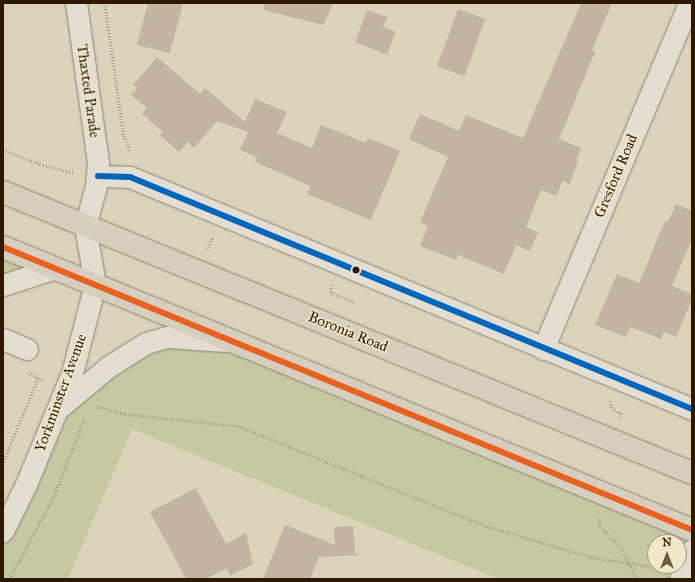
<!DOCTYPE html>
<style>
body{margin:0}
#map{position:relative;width:695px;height:582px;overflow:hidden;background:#dbd3ba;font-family:"IM FELL Great Primer",serif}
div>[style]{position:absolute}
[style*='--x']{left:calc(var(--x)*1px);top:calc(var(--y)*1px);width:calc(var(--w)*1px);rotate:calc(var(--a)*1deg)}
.green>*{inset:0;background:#c4c9a1}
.building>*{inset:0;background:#c4b4a3;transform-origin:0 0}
.path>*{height:2.5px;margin-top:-1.25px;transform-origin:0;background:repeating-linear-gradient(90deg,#a09a8f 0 1px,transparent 0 3px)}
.roads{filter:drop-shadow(0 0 1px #8d8575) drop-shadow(0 0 1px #8d8575)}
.street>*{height:21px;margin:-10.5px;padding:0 10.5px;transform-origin:10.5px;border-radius:10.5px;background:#e3ded2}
.primary>*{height:22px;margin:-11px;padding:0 11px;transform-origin:11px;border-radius:11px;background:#d7cfbd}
.bus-1>*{height:6px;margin:-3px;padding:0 3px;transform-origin:3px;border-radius:3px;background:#0065bd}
.bus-2>*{height:6px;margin:-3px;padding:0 3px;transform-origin:3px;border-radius:3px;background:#e86120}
.dots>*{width:11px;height:11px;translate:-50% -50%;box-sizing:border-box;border:2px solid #f1e7c9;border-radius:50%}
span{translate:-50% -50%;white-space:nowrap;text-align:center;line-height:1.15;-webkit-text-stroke:3px #f1e7c9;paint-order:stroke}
.street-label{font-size:15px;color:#2f1800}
.frame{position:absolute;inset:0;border:4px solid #2f1800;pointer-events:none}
.north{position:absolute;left:647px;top:534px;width:40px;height:40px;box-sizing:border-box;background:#f1e7c9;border:1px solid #a39479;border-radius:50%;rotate:0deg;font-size:11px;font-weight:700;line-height:16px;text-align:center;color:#2f1800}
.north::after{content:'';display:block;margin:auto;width:14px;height:18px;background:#6b5941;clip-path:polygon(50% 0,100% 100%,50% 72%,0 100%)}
</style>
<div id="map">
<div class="green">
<i style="clip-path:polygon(3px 247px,55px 268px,3px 285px)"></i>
<i style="clip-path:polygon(evenodd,235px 342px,692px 530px,692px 579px,499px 579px,132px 429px,68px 579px,3px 579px,3px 531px,58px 409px,146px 343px,235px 342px,655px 542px,679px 542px,679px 566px,655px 566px,655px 542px)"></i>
</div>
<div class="building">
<i style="clip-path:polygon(148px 3px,183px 3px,170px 53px,137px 45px)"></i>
<i style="clip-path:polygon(264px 3px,333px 3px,323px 25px,264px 10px)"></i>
<i style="clip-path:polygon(581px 3px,612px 3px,592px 50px,595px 52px,559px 139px,581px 148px,576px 160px,578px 161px,570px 184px,563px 181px,556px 196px,541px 190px,526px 227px,538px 232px,530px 251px,516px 245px,504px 274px,458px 255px,456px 260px,420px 246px,428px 226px,420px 222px,448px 157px,409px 139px,420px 114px,459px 131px,466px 115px,523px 138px)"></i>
<i style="left:458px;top:9px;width:29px;height:61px;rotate:20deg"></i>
<i style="clip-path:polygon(367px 10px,387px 17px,383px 27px,396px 32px,387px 55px,355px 42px)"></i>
<i style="clip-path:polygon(157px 57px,200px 94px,205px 88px,245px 122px,255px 99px,287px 112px,277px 133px,312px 148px,321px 125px,366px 143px,368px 138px,400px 151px,371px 220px,307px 194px,310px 186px,255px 162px,257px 157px,240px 150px,248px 132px,217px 121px,194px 148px,188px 142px,179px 152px,160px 135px,163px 132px,142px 114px,147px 108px,131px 95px,137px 88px,133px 85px)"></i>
<i style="clip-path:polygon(676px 204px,692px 211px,692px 239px,672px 286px,692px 294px,692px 299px,676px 337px,664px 332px,661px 339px,630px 327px,626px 337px,595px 325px,617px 274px,639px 283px,665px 221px,668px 222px)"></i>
<i style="clip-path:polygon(196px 488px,226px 544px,246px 533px,253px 564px,230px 576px,227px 568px,206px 579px,186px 579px,150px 512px)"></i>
<i style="clip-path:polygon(285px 525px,335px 545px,334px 527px,353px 526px,355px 553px,360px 555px,319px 557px,310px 579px,263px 579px)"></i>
</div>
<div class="path">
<i style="--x:105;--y:3;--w:134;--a:81.9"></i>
<i style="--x:124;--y:136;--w:18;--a:68"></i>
<i style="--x:3;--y:150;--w:43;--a:20.6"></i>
<i style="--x:43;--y:165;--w:33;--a:14"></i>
<i style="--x:207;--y:250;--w:15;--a:-67"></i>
<i style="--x:332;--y:285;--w:7;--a:98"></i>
<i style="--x:331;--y:292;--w:27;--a:24"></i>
<i style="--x:28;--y:372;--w:18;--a:29"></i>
<i style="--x:610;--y:401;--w:7;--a:74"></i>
<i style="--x:612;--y:408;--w:12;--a:31"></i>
<i style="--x:622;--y:414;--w:6;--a:99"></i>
<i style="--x:97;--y:406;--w:29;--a:16"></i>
<i style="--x:125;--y:414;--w:114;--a:6.1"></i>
<i style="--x:238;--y:426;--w:264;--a:22"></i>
<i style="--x:483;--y:525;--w:112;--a:16.7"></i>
<i style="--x:590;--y:557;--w:71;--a:8.9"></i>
<i style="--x:3;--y:462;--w:91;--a:-67.4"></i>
<i style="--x:599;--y:518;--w:8;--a:83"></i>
<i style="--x:600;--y:526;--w:30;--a:46"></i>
<i style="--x:621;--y:548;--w:35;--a:63"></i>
<i style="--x:9;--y:579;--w:94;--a:-61.5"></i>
<i style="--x:54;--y:496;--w:83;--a:-68.7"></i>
</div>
<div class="roads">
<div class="street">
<i style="--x:98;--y:176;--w:32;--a:2"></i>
<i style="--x:130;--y:177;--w:608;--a:22.43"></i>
<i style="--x:3;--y:285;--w:55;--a:-18.1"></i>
<i style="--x:3;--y:339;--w:26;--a:23"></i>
<i style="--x:543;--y:349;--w:376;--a:-67.1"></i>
<i style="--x:59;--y:408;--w:64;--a:-39.9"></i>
<i style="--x:108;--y:367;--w:45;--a:-32.3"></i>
<i style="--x:146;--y:343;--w:22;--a:-16"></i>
<i style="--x:167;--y:337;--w:58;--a:3.9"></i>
<i style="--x:3;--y:531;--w:55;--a:-63.9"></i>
<i style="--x:27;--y:482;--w:118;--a:-67.6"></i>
<i style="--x:72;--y:373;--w:92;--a:-75.5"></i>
<i style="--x:95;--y:284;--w:59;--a:-99.8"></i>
<i style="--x:85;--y:226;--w:41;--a:-74.6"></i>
<i style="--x:96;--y:186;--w:23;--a:-85"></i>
<i style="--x:98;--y:163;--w:162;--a:-97.8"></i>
<i style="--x:680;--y:579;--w:31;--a:-68"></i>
</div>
<div class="primary">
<i style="--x:3;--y:192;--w:744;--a:22.19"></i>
<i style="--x:3;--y:247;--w:745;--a:22.33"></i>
</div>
</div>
<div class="bus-1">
<i style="--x:98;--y:176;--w:32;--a:2"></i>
<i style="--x:130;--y:177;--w:608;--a:22.43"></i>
</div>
<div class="bus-2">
<i style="--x:3;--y:247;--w:745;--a:22.33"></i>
</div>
<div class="dots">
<i style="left:356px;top:270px;background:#2f1800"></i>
</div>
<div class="street-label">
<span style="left:88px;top:91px;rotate:82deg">Thaxted Parade</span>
<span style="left:616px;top:176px;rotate:-67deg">Gresford Road</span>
<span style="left:348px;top:332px;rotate:22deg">Boronia Road</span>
<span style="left:61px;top:393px;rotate:-70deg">Yorkminster Avenue</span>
</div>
<div class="frame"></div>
<div class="north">N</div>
</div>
